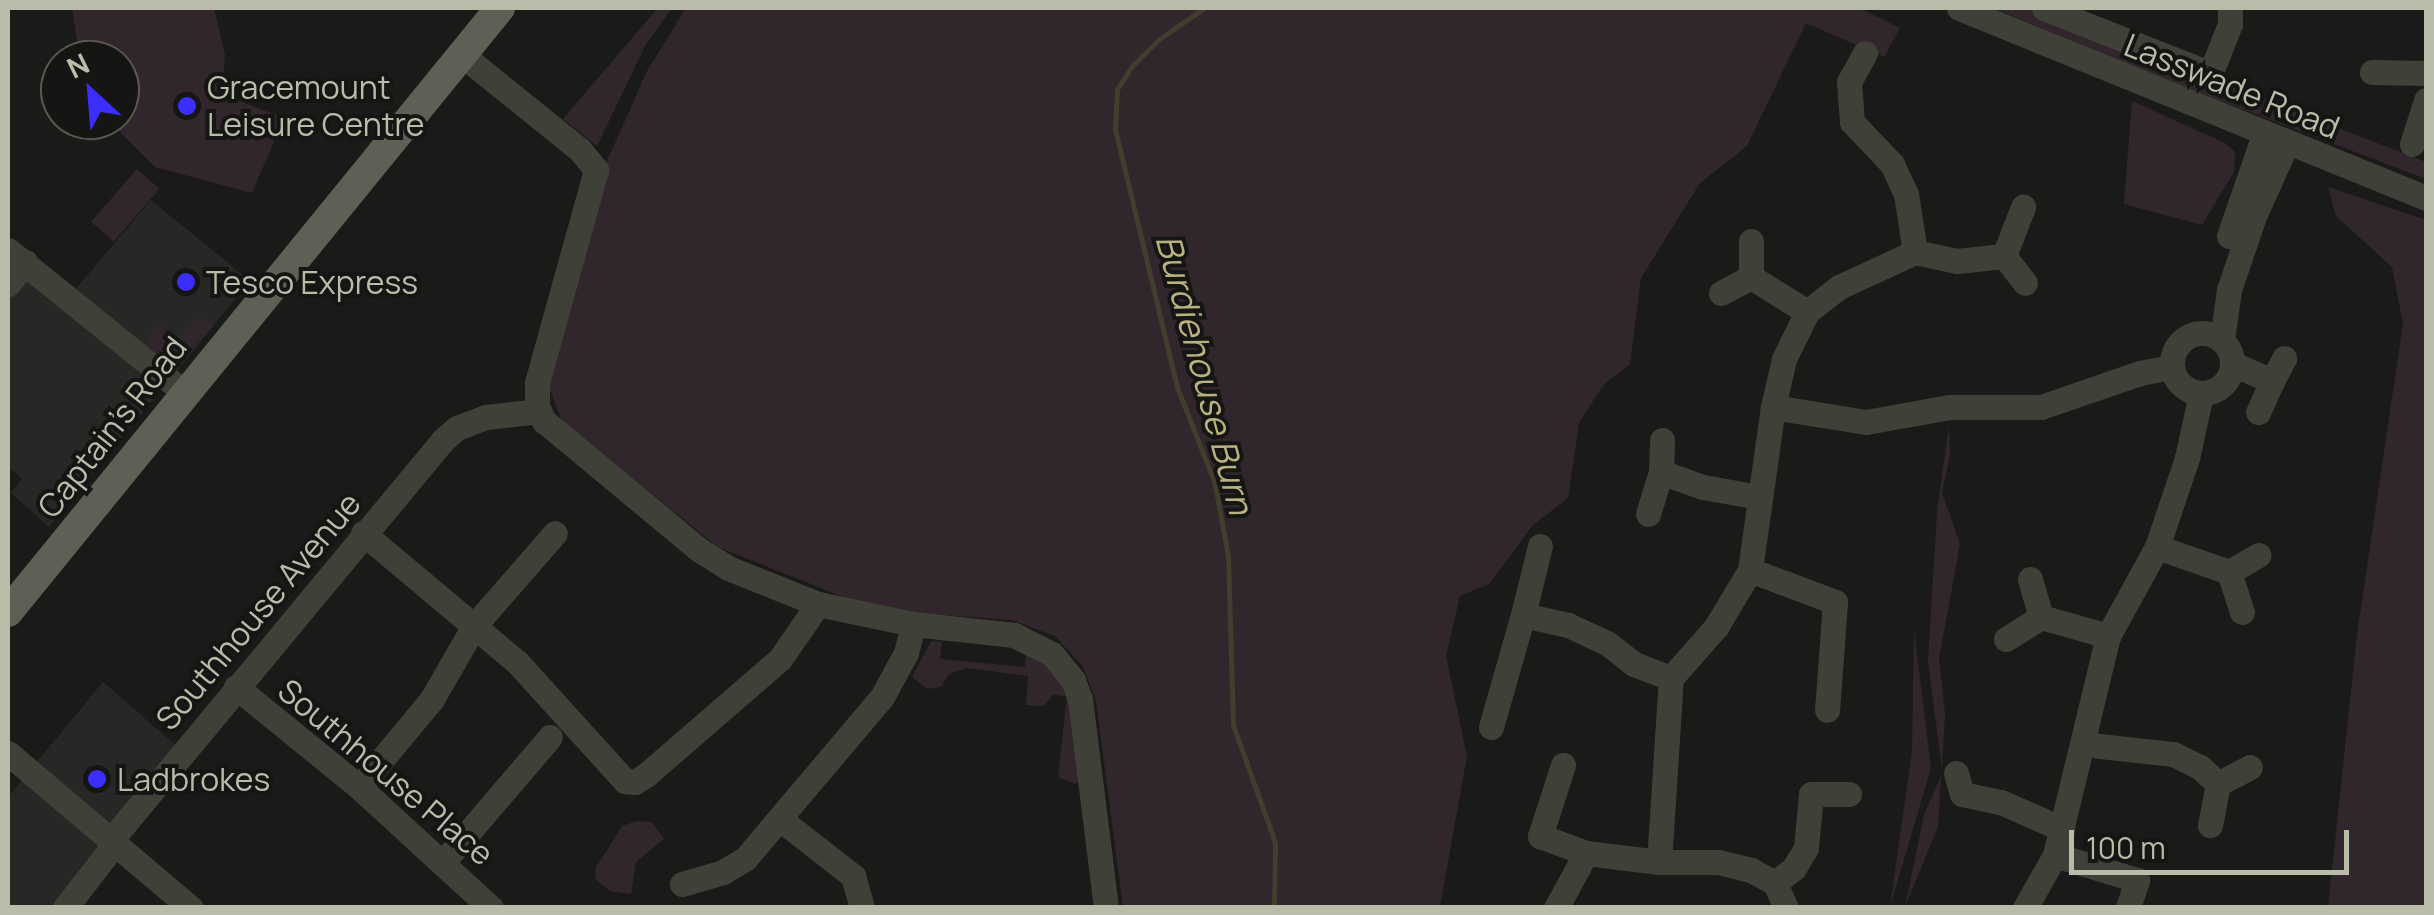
<!DOCTYPE html>
<style>
body{margin:0}
#map{position:relative;width:2434px;height:915px;overflow:hidden;background:#1a1b19;font-family:Manrope,sans-serif}
div>[style]{position:absolute}
[style*='--x']{left:calc(var(--x)*1px);top:calc(var(--y)*1px);width:calc(var(--w)*1px);rotate:calc(var(--a)*1deg)}
.built>*{inset:0;background:#272825}
.green>*{inset:0;background:#31262b;transform-origin:0 0}
.stream>*{height:5px;margin:-2.5px;padding:0 2.5px;transform-origin:2.5px;border-radius:2.5px;background:#413e2d}
.minor>*{height:25px;margin:-12.5px;padding:0 12.5px;transform-origin:12.5px;border-radius:12.5px;background:#3f4139}
.minor>.ring{margin:-12.5px;padding:0;box-sizing:content-box;background:none;border:25px solid #3f4139;border-radius:50%}
.major>*{height:30px;margin:-15px;padding:0 15px;transform-origin:15px;border-radius:15px;background:#5e6055}
.dots>*{width:28px;height:28px;translate:-50% -50%;box-sizing:border-box;border:5px solid #151614;border-radius:50%}
span{translate:-50% -50%;white-space:nowrap;text-align:center;line-height:1.15;-webkit-text-stroke:8px #151614;paint-order:stroke}
.street-label{font-size:32px;color:#babcaa}
.poi-label{font-size:32px;color:#babcaa}
.left{translate:0 -50%;text-align:left}
.water-label{font-size:35px;color:#b9b17f;font-style:italic}
.frame{position:absolute;inset:0;border:10px solid #babcaa;pointer-events:none}
.north{position:absolute;left:40px;top:40px;width:100px;height:100px;box-sizing:border-box;background:#151614;border:2px solid #575850;border-radius:50%;rotate:334deg;font-size:28px;font-weight:700;line-height:40px;text-align:center;color:#babcaa}
.north::after{content:'';display:block;margin:auto;width:35px;height:45px;background:#3c2eff;clip-path:polygon(50% 0,100% 100%,50% 72%,0 100%)}
.scale{position:absolute;left:2069px;top:830px;width:280px;height:45px;box-sizing:border-box;border:5px solid #babcaa;border-top:0;padding-left:12px;font-size:30px;line-height:35px;white-space:nowrap;color:#babcaa;-webkit-text-stroke:8px #151614;paint-order:stroke}
</style>
<div id="map">
<div class="built">
<i style="clip-path:polygon(151px 200px,250px 281px,49px 527px,11px 493px,22px 479px,8px 466px,8px 264px,64px 303px)"></i>
<i style="clip-path:polygon(103px 682px,179px 748px,56px 907px,8px 908px,8px 797px)"></i>
</div>
<div class="green">
<i style="clip-path:polygon(72px 8px,214px 8px,225px 55px,222px 94px,284px 118px,252px 193px,155px 167px,108px 120px,120px 120px,120px 60px,80px 60px)"></i>
<i style="clip-path:polygon(658px 8px,672px 8px,646px 44px,597px 146px,563px 119px)"></i>
<i style="clip-path:polygon(686px 8px,1859px 8px,1900px 28px,1884px 57px,1806px 23px,1747px 146px,1700px 183px,1641px 278px,1630px 364px,1604px 384px,1579px 423px,1568px 498px,1533px 525px,1489px 584px,1460px 596px,1446px 656px,1467px 756px,1440px 907px,1123px 907px,1096px 701px,1083px 667px,1055px 636px,1012px 620px,917px 613px,846px 598px,718px 547px,562px 422px,548px 384px,604px 168px,647px 71px)"></i>
<i style="clip-path:polygon(1994px 8px,2029px 8px,2426px 162px,2426px 179px,2153px 75px)"></i>
<i style="clip-path:polygon(2132px 101px,2225px 143px,2235px 152px,2234px 172px,2202px 225px,2124px 204px)"></i>
<i style="left:137px;top:169px;width:30px;height:70px;rotate:41deg"></i>
<i style="clip-path:polygon(2328px 187px,2426px 220px,2426px 907px,2328px 907px,2357px 635px,2403px 324px,2392px 267px,2336px 216px)"></i>
<i style="clip-path:polygon(206px 319px,213px 326px,179px 359px,161px 359px,143px 346px,158px 325px,176px 341px,196px 320px)"></i>
<i style="clip-path:polygon(1949px 425px,1950px 455px,1942px 493px,1960px 544px,1939px 659px,1945px 713px,1942px 769px,1928px 661px,1937px 511px)"></i>
<i style="clip-path:polygon(1914px 630px,1931px 768px,1890px 907px,1912px 751px)"></i>
<i style="clip-path:polygon(931px 641px,942px 642px,940px 659px,1025px 667px,1026px 652px,1050px 667px,1068px 696px,1079px 779px,1076px 784px,1058px 777px,1067px 696px,1053px 695px,1044px 706px,1026px 705px,1028px 676px,967px 668px,949px 674px,941px 687px,927px 689px,912px 677px)"></i>
<i style="clip-path:polygon(1941px 776px,1938px 827px,1905px 907px,1924px 815px)"></i>
<i style="clip-path:polygon(637px 821px,652px 822px,664px 839px,636px 862px,631px 894px,610px 891px,596px 880px,595px 869px,622px 826px)"></i>
</div>
<div class="stream">
<i style="--x:1204;--y:8;--w:55;--a:145.4"></i>
<i style="--x:1159;--y:39;--w:38;--a:135"></i>
<i style="--x:1132;--y:66;--w:27;--a:123"></i>
<i style="--x:1117;--y:89;--w:40;--a:92.9"></i>
<i style="--x:1115;--y:129;--w:265;--a:76.5"></i>
<i style="--x:1177;--y:387;--w:104;--a:68.6"></i>
<i style="--x:1215;--y:484;--w:73;--a:79.8"></i>
<i style="--x:1228;--y:556;--w:169;--a:88.3"></i>
<i style="--x:1233;--y:725;--w:124;--a:70.3"></i>
<i style="--x:1275;--y:842;--w:66;--a:90.9"></i>
</div>
<div class="minor">
<i style="--x:1959;--y:8;--w:504;--a:22.14"></i>
<i style="--x:2044;--y:8;--w:172;--a:21.5"></i>
<i style="--x:2204;--y:71;--w:10;--a:-24"></i>
<i style="--x:2213;--y:67;--w:46;--a:-68.4"></i>
<i style="--x:2230;--y:24;--w:16;--a:-90"></i>
<i style="--x:1865;--y:53;--w:33;--a:119"></i>
<i style="--x:1849;--y:82;--w:40;--a:85.7"></i>
<i style="--x:1852;--y:122;--w:58;--a:46.4"></i>
<i style="--x:1892;--y:164;--w:33;--a:65"></i>
<i style="--x:1906;--y:194;--w:59;--a:81.2"></i>
<i style="--x:461;--y:54;--w:153;--a:38.9"></i>
<i style="--x:580;--y:150;--w:26;--a:51"></i>
<i style="--x:596;--y:170;--w:221;--a:105.5"></i>
<i style="--x:537;--y:383;--w:23;--a:90"></i>
<i style="--x:537;--y:406;--w:17;--a:65"></i>
<i style="--x:544;--y:421;--w:200;--a:39.7"></i>
<i style="--x:698;--y:549;--w:36;--a:32"></i>
<i style="--x:728;--y:568;--w:97;--a:21.8"></i>
<i style="--x:818;--y:604;--w:97;--a:11.9"></i>
<i style="--x:913;--y:624;--w:102;--a:6.2"></i>
<i style="--x:1014;--y:635;--w:42;--a:26.6"></i>
<i style="--x:1052;--y:654;--w:33;--a:51"></i>
<i style="--x:1073;--y:680;--w:20;--a:70"></i>
<i style="--x:1080;--y:699;--w:211;--a:82.9"></i>
<i style="--x:2372;--y:72;--w:54;--a:1.1"></i>
<i style="--x:2412;--y:144;--w:46;--a:-72.3"></i>
<i style="--x:2229;--y:236;--w:107;--a:-70.9"></i>
<i style="--x:1751;--y:241;--w:36;--a:90"></i>
<i style="--x:8;--y:250;--w:228;--a:38.9"></i>
<i style="--x:2004;--y:256;--w:34;--a:52"></i>
<i style="--x:8;--y:284;--w:28;--a:-52"></i>
<i style="--x:1721;--y:293;--w:34;--a:-28"></i>
<i style="--x:1751;--y:277;--w:66;--a:32"></i>
<i class="ring" style="left:2172px;top:333px;width:35px;height:35px"></i>
<i style="--x:2222;--y:340;--w:50;--a:-82"></i>
<i style="--x:2229;--y:290;--w:78;--a:-71.3"></i>
<i style="--x:2254;--y:216;--w:78;--a:-65.7"></i>
<i style="--x:2233;--y:364;--w:43;--a:23.6"></i>
<i style="--x:2272;--y:381;--w:34;--a:114"></i>
<i style="--x:2272;--y:381;--w:26;--a:-62"></i>
<i style="--x:1773;--y:407;--w:49;--a:-77.1"></i>
<i style="--x:1784;--y:359;--w:52;--a:-63.9"></i>
<i style="--x:1807;--y:312;--w:41;--a:-38"></i>
<i style="--x:1839;--y:287;--w:84;--a:-24.7"></i>
<i style="--x:1915;--y:252;--w:43;--a:12.1"></i>
<i style="--x:1957;--y:261;--w:47;--a:-6.1"></i>
<i style="--x:2004;--y:256;--w:53;--a:-68.8"></i>
<i style="--x:1661;--y:472;--w:45;--a:19.7"></i>
<i style="--x:1703;--y:487;--w:57;--a:10.1"></i>
<i style="--x:1648;--y:514;--w:44;--a:-72.8"></i>
<i style="--x:1661;--y:472;--w:32;--a:-88"></i>
<i style="--x:363;--y:533;--w:201;--a:40"></i>
<i style="--x:517;--y:662;--w:161;--a:47.8"></i>
<i style="--x:625;--y:781;--w:10;--a:6"></i>
<i style="--x:635;--y:782;--w:13;--a:-32"></i>
<i style="--x:646;--y:775;--w:177;--a:-40.9"></i>
<i style="--x:780;--y:659;--w:67;--a:-55.4"></i>
<i style="--x:2157;--y:547;--w:76;--a:19.1"></i>
<i style="--x:2229;--y:572;--w:42;--a:72"></i>
<i style="--x:1750;--y:570;--w:91;--a:20.6"></i>
<i style="--x:1835;--y:602;--w:108;--a:94.2"></i>
<i style="--x:2229;--y:572;--w:34;--a:-30"></i>
<i style="--x:2030;--y:579;--w:40;--a:74"></i>
<i style="--x:2041;--y:617;--w:70;--a:15.8"></i>
<i style="--x:1523;--y:615;--w:71;--a:-76.2"></i>
<i style="--x:2006;--y:639;--w:41;--a:-32.2"></i>
<i style="--x:236;--y:687;--w:159;--a:39.1"></i>
<i style="--x:359;--y:787;--w:179;--a:42.5"></i>
<i style="--x:1491;--y:727;--w:116;--a:-74.1"></i>
<i style="--x:1523;--y:615;--w:46;--a:12.5"></i>
<i style="--x:1568;--y:625;--w:43;--a:24.8"></i>
<i style="--x:1607;--y:643;--w:34;--a:38"></i>
<i style="--x:1634;--y:664;--w:40;--a:21"></i>
<i style="--x:2082;--y:744;--w:92;--a:6.3"></i>
<i style="--x:2173;--y:754;--w:30;--a:26"></i>
<i style="--x:2200;--y:767;--w:25;--a:43"></i>
<i style="--x:2218;--y:784;--w:42;--a:101"></i>
<i style="--x:8;--y:753;--w:240;--a:40.3"></i>
<i style="--x:1563;--y:765;--w:75;--a:107.9"></i>
<i style="--x:1540;--y:836;--w:49;--a:20.3"></i>
<i style="--x:1586;--y:853;--w:74;--a:7"></i>
<i style="--x:1956;--y:773;--w:22;--a:74"></i>
<i style="--x:1962;--y:794;--w:40;--a:12"></i>
<i style="--x:2001;--y:802;--w:67;--a:23.9"></i>
<i style="--x:2218;--y:784;--w:36;--a:-28"></i>
<i style="--x:359;--y:787;--w:114;--a:-50.3"></i>
<i style="--x:432;--y:699;--w:84;--a:-60.1"></i>
<i style="--x:474;--y:626;--w:123;--a:-48.9"></i>
<i style="--x:780;--y:819;--w:93;--a:38"></i>
<i style="--x:853;--y:876;--w:33;--a:74"></i>
<i style="--x:2055;--y:855;--w:86;--a:17"></i>
<i style="--x:2137;--y:880;--w:29;--a:108"></i>
<i style="--x:444;--y:861;--w:163;--a:-49.5"></i>
<i style="--x:1775;--y:883;--w:24;--a:-38"></i>
<i style="--x:1794;--y:868;--w:23;--a:-59"></i>
<i style="--x:1806;--y:848;--w:54;--a:-84.7"></i>
<i style="--x:1811;--y:794;--w:38;--a:0"></i>
<i style="--x:682;--y:884;--w:43;--a:-16.3"></i>
<i style="--x:723;--y:872;--w:26;--a:-31"></i>
<i style="--x:745;--y:859;--w:212;--a:-49.8"></i>
<i style="--x:882;--y:697;--w:50;--a:-61.4"></i>
<i style="--x:906;--y:653;--w:30;--a:-76"></i>
<i style="--x:65;--y:908;--w:72;--a:-52.3"></i>
<i style="--x:109;--y:851;--w:20;--a:-66"></i>
<i style="--x:117;--y:833;--w:511;--a:-50.32"></i>
<i style="--x:443;--y:440;--w:18;--a:-41"></i>
<i style="--x:457;--y:428;--w:31;--a:-21"></i>
<i style="--x:486;--y:417;--w:53;--a:-6.5"></i>
<i style="--x:1556;--y:908;--w:63;--a:-61.4"></i>
<i style="--x:1786;--y:908;--w:27;--a:-114"></i>
<i style="--x:1775;--y:883;--w:27;--a:-152"></i>
<i style="--x:1751;--y:870;--w:33;--a:-166"></i>
<i style="--x:1719;--y:862;--w:60;--a:180"></i>
<i style="--x:1659;--y:862;--w:184;--a:-86.3"></i>
<i style="--x:1671;--y:678;--w:68;--a:-48.6"></i>
<i style="--x:1716;--y:627;--w:66;--a:-59.2"></i>
<i style="--x:1750;--y:570;--w:165;--a:-82"></i>
<i style="--x:1773;--y:407;--w:94;--a:9.2"></i>
<i style="--x:1866;--y:422;--w:84;--a:-10.2"></i>
<i style="--x:1949;--y:407;--w:92;--a:0"></i>
<i style="--x:2041;--y:407;--w:105;--a:-19"></i>
<i style="--x:2140;--y:373;--w:33;--a:-11"></i>
<i style="--x:2025;--y:908;--w:61;--a:-60.5"></i>
<i style="--x:2055;--y:855;--w:225;--a:-76.4"></i>
<i style="--x:2108;--y:636;--w:102;--a:-61.2"></i>
<i style="--x:2157;--y:547;--w:94;--a:-71.4"></i>
<i style="--x:2187;--y:458;--w:66;--a:-77.7"></i>
</div>
<div class="major">
<i style="--x:8;--y:612;--w:779;--a:-50.83"></i>
</div>
<div class="dots">
<i style="left:187px;top:106px;background:#3c2eff"></i>
<i style="left:186px;top:282px;background:#3c2eff"></i>
<i style="left:97px;top:779px;background:#3c2eff"></i>
</div>
<div class="street-label">
<span style="left:2232px;top:86px;rotate:22deg">Lasswade Road</span>
<span style="left:112px;top:427px;rotate:-52deg">Captain's Road</span>
<span style="left:258px;top:611px;rotate:-50deg">Southhouse Avenue</span>
<span style="left:386px;top:772px;rotate:40deg">Southhouse Place</span>
</div>
<div class="poi-label">
<span class="left" style="left:207px;top:106px">Gracemount<br>Leisure Centre</span>
<span class="left" style="left:206px;top:282px">Tesco Express</span>
<span class="left" style="left:117px;top:779px">Ladbrokes</span>
</div>
<div class="water-label">
<span style="left:1205px;top:374px;rotate:75deg">Burdiehouse Burn</span>
</div>
<div class="frame"></div>
<div class="north">N</div>
<div class="scale">100 m</div>
</div>
